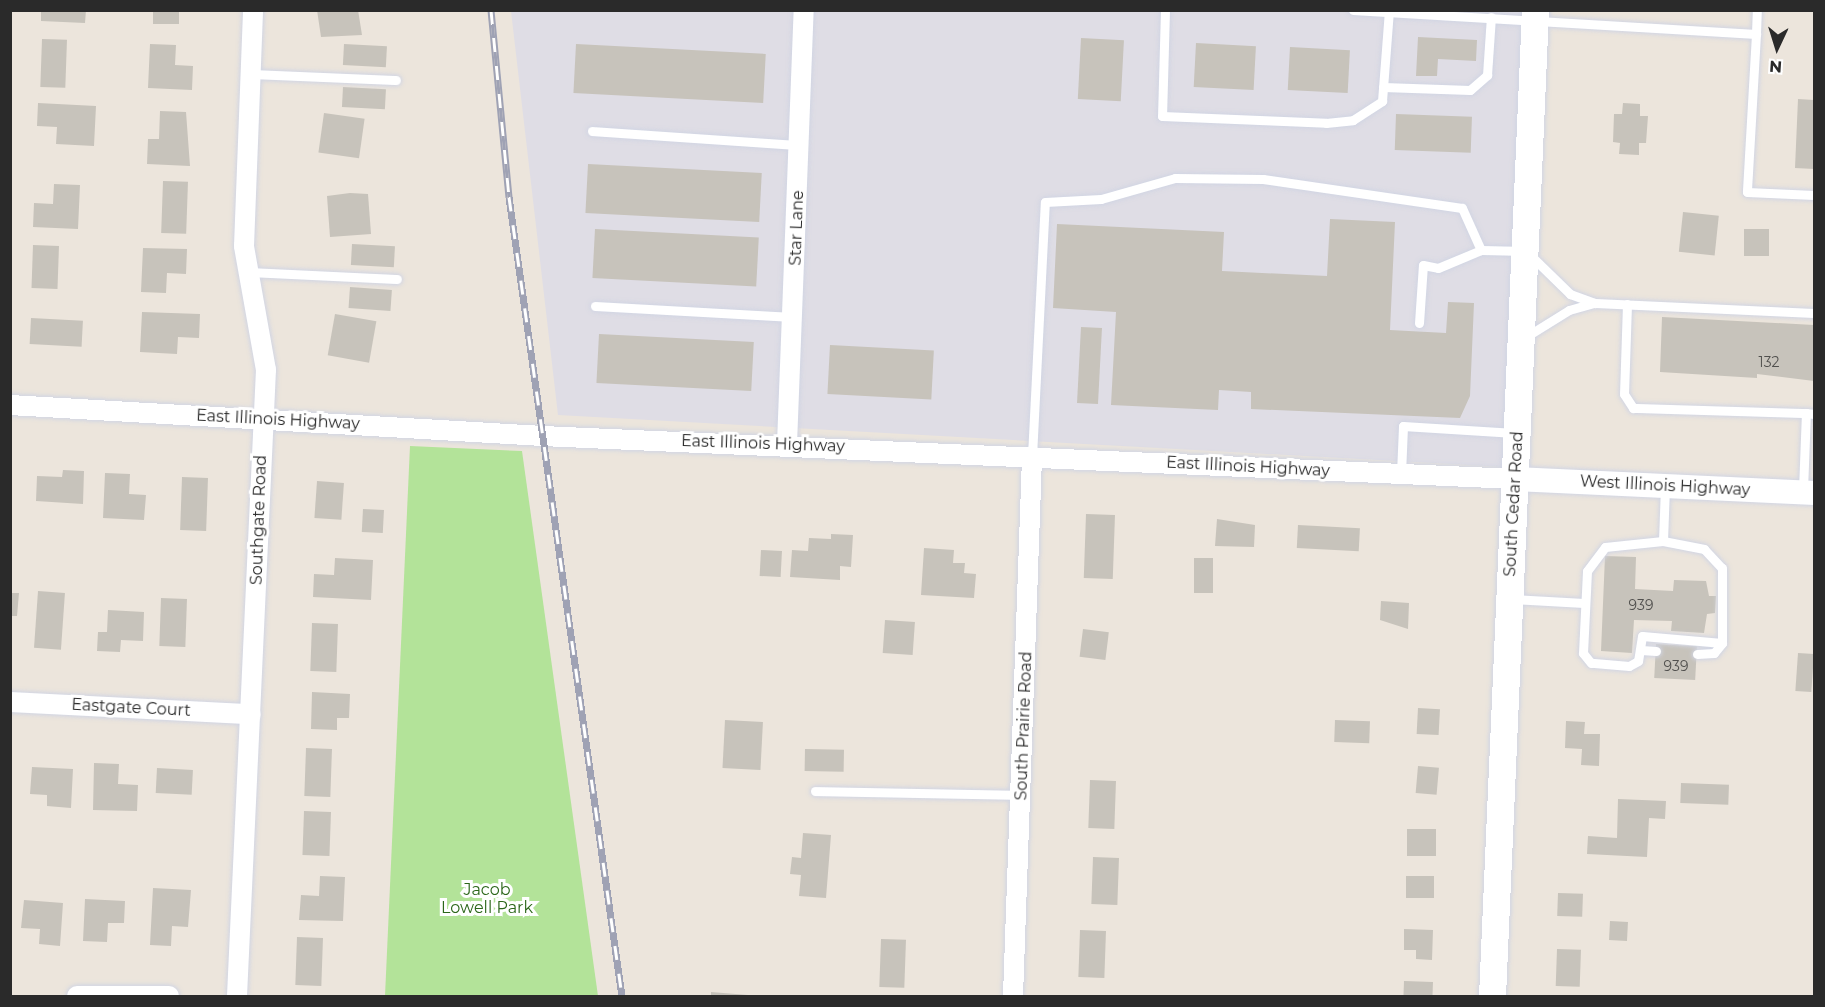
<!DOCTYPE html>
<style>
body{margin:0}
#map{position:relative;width:1825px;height:1007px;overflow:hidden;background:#ece5dc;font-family:Montserrat,sans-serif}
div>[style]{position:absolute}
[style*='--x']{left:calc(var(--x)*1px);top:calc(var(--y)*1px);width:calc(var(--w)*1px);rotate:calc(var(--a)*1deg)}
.industrial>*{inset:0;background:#dfdde5}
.green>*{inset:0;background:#b3e399}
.building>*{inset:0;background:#c7c3bb;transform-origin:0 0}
.roads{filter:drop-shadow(0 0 2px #d1d5e3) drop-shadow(0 0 2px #d1d5e3)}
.service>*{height:9px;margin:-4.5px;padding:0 4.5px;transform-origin:4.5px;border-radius:4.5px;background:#fff}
.minor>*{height:20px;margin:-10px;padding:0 10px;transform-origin:10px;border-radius:10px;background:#fff}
.tertiary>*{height:24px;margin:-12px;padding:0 12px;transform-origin:12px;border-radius:12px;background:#fff}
.secondary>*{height:27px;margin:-13.5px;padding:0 13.5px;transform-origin:13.5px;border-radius:13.5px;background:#fff}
.rail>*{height:7px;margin-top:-3.5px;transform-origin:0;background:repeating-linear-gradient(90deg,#fff 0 14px,#9fa2b4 0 28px);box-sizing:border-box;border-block:2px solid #9fa2b4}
span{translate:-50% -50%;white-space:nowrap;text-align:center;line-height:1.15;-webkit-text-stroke:6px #fff;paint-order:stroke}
.number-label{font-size:14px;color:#51504e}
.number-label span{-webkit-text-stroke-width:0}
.street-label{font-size:16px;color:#2a2a2a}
.park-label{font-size:16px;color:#2c671a}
.frame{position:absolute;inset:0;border:12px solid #2a2a2a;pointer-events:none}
.north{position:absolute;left:1747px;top:18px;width:60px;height:60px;-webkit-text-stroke:4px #fff;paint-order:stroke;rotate:184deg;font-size:16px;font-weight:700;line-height:24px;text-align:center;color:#2a2a2a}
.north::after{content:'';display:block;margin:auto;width:21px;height:27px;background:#2a2a2a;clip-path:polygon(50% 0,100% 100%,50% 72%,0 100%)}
</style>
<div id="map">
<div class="industrial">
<i style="clip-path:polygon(511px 11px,1527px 11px,1505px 467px,558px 415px)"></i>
</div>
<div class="green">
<i style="clip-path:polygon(410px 446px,522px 451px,598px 996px,385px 996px)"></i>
</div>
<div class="building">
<i style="clip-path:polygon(41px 10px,86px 10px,85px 23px,41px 21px)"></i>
<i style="left:153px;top:10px;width:26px;height:14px"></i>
<i style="clip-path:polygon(317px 10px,358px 10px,362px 35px,321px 37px)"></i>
<i style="clip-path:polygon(1418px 37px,1477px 40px,1476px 61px,1438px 59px,1437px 76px,1416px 76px)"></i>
<i style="left:1081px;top:38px;width:43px;height:61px;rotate:3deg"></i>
<i style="left:42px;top:39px;width:25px;height:48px;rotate:2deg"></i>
<i style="left:1196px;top:43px;width:60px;height:44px;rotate:3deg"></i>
<i style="clip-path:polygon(150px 44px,176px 45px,175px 65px,193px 66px,192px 90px,148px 88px)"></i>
<i style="left:344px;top:44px;width:43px;height:21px;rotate:3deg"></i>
<i style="left:576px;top:44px;width:190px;height:49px;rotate:3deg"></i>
<i style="left:1290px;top:47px;width:60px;height:43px;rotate:3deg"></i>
<i style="left:343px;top:87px;width:43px;height:20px;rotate:3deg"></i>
<i style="clip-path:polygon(1798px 99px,1814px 100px,1814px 169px,1795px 168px)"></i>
<i style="clip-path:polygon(38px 103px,96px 106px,94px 146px,56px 144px,57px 127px,37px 126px)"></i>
<i style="clip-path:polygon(1623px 103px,1640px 104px,1640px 116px,1648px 116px,1646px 143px,1639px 143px,1639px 155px,1619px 154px,1620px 143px,1613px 142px,1614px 114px,1622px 114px)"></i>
<i style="clip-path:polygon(160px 111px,186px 112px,190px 166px,147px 164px,148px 139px,159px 139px)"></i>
<i style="left:324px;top:113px;width:41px;height:40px;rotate:8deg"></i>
<i style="left:1396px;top:114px;width:76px;height:36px;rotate:2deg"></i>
<i style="left:588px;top:164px;width:174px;height:49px;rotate:3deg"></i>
<i style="left:163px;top:181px;width:25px;height:52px;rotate:2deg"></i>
<i style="clip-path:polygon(54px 184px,80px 185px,78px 229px,33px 227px,34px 203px,53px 204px)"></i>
<i style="clip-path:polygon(350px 193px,368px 194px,371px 234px,330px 237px,327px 196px)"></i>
<i style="left:1683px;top:212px;width:36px;height:40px;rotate:6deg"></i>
<i style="clip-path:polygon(1330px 219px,1395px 222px,1390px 330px,1446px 333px,1448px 302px,1474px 303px,1470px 396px,1460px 418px,1251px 409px,1251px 392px,1219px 390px,1218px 410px,1111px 405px,1116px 312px,1053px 308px,1057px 224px,1224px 232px,1222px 271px,1327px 276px)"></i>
<i style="left:595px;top:229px;width:164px;height:49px;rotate:3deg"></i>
<i style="left:1744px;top:229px;width:25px;height:27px"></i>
<i style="left:352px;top:244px;width:43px;height:21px;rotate:3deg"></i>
<i style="left:33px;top:245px;width:26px;height:43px;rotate:2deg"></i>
<i style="clip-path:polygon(143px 248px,187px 249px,186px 274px,167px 273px,166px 293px,141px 292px)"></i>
<i style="left:350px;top:287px;width:42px;height:21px;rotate:4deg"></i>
<i style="clip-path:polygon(142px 312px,200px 314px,199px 338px,178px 337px,177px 354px,140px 352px)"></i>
<i style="left:335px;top:314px;width:42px;height:42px;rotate:10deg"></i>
<i style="clip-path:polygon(1662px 317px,1814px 325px,1814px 381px,1757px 374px,1757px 378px,1660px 372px)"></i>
<i style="left:31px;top:318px;width:52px;height:26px;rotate:3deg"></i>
<i style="left:1081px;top:327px;width:21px;height:76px;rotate:3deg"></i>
<i style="left:599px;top:334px;width:155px;height:49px;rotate:3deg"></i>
<i style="left:830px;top:345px;width:104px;height:49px;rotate:3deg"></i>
<i style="clip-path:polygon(63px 470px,84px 471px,83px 504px,36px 501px,37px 476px,62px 477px)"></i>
<i style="clip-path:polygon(105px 473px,130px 474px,129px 494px,146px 495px,144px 520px,103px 518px)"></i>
<i style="left:182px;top:477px;width:26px;height:53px;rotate:2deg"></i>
<i style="left:317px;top:481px;width:27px;height:37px;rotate:4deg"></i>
<i style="left:363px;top:509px;width:21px;height:23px;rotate:3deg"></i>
<i style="left:1086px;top:514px;width:29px;height:64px;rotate:2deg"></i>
<i style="clip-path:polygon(1217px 519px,1255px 525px,1254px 547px,1215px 546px)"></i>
<i style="left:1298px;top:525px;width:62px;height:23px;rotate:3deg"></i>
<i style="clip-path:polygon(831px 534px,853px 535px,851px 567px,840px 566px,840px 580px,790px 577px,792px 550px,808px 551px,809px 538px,831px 539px)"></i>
<i style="clip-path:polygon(924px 548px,954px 550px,953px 563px,965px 563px,964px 573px,976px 574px,974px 598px,921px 595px)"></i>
<i style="left:761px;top:550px;width:21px;height:26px;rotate:3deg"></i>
<i style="clip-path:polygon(1605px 556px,1636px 557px,1635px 589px,1673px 591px,1674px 580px,1706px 581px,1709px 596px,1716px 596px,1715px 613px,1707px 614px,1704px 633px,1671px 631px,1672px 621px,1634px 620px,1632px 653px,1601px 651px)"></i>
<i style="clip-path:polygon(335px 558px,373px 560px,371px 600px,313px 597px,314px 574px,334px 575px)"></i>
<i style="left:1194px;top:558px;width:19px;height:35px"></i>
<i style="left:38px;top:591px;width:27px;height:57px;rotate:4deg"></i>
<i style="clip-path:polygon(10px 593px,19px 593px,17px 616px,10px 616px)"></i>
<i style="left:161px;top:598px;width:26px;height:48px;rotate:2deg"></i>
<i style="clip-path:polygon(1381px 601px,1409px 603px,1408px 629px,1380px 620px)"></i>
<i style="clip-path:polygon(108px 610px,144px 612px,143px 641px,121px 640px,120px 652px,97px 651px,98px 632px,107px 632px)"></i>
<i style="left:885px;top:620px;width:30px;height:33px;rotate:4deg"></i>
<i style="left:312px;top:623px;width:26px;height:48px;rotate:2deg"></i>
<i style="left:1083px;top:629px;width:26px;height:28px;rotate:7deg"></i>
<i style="left:1656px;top:644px;width:41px;height:34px;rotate:3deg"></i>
<i style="left:1798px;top:653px;width:16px;height:38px;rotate:4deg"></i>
<i style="clip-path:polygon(312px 692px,350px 694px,349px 718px,337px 718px,337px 730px,311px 729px)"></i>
<i style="left:1418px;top:708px;width:22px;height:26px;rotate:3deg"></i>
<i style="left:725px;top:720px;width:38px;height:48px;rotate:3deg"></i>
<i style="left:1335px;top:720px;width:35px;height:22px;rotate:2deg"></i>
<i style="clip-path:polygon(1566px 721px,1585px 722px,1584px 734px,1600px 734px,1599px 766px,1581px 765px,1582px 749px,1565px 748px)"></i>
<i style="left:306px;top:748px;width:26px;height:48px;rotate:2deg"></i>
<i style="left:805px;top:749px;width:39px;height:22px;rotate:1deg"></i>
<i style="clip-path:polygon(94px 763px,119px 764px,118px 784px,138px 785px,137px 811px,93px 810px)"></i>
<i style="left:1418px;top:766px;width:21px;height:27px;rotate:5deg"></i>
<i style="clip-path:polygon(32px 767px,73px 769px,71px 808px,47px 806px,47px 795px,30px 794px)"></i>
<i style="left:157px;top:768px;width:36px;height:25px;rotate:3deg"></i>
<i style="left:1090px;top:780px;width:26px;height:48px;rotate:2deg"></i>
<i style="left:1681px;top:783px;width:48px;height:20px;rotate:2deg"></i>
<i style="clip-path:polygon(1618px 799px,1666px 801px,1665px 819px,1649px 818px,1647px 857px,1587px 854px,1588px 836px,1617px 838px)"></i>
<i style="left:304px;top:811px;width:27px;height:44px;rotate:2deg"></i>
<i style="left:1407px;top:829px;width:29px;height:27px"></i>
<i style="clip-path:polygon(803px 833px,831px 835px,826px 898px,799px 896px,801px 875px,790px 874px,792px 857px,801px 858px)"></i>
<i style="left:1093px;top:857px;width:26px;height:47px;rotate:2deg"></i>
<i style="clip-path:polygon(320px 876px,345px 877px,343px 921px,299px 920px,301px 895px,319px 896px)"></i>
<i style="left:1406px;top:876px;width:28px;height:22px"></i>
<i style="clip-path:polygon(153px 888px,191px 890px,188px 927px,172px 926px,171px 946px,150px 945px)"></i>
<i style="left:1558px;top:893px;width:25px;height:23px;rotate:2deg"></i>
<i style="clip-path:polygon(85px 899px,125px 901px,124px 923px,108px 923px,107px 942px,83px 941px)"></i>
<i style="clip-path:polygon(24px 900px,63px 903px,60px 946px,39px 944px,40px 929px,21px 928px)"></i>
<i style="left:1610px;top:921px;width:18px;height:19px;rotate:3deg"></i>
<i style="clip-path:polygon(1404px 929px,1433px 930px,1432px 960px,1416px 959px,1416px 950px,1404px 950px)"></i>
<i style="left:1080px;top:930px;width:26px;height:47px;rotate:2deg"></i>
<i style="left:297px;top:937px;width:26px;height:48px;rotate:2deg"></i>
<i style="left:881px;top:939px;width:25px;height:48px;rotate:2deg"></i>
<i style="left:1557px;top:949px;width:24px;height:37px;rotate:2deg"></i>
<i style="left:1404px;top:981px;width:29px;height:15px;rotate:2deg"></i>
<i style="clip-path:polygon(711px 992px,748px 995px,748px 996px,711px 996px)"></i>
</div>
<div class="roads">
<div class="service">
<i style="--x:1165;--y:10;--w:106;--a:91.6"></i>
<i style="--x:1162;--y:116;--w:164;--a:2.4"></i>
<i style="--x:1326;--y:123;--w:27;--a:-6"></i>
<i style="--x:1353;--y:120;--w:35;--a:-33"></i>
<i style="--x:1382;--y:101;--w:91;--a:-85.6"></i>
<i style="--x:1353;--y:10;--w:404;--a:3.4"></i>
<i style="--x:1756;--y:34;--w:24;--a:-88"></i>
<i style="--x:1756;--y:34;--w:158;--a:93.3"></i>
<i style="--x:1747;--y:192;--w:67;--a:2.6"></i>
<i style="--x:250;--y:74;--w:146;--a:2.4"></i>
<i style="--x:1383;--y:87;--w:87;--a:2"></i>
<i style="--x:1470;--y:90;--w:23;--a:-41"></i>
<i style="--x:1487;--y:75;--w:58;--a:-86.1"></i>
<i style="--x:592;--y:131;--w:208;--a:3.9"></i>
<i style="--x:248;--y:272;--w:149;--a:2.7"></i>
<i style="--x:1627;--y:304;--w:90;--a:91.9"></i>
<i style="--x:1624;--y:394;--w:17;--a:57"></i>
<i style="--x:1633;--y:408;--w:173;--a:1.7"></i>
<i style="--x:595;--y:306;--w:198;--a:3.2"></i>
<i style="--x:1419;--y:323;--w:58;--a:-86.1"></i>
<i style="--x:1423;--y:265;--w:15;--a:11"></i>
<i style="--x:1438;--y:268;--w:47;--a:-22.7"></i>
<i style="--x:1481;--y:250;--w:45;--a:1.3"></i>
<i style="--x:1526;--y:251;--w:62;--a:44.3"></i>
<i style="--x:1570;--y:294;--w:27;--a:20"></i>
<i style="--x:1595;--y:303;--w:219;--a:2.6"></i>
<i style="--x:1524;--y:338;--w:53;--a:-31.9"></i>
<i style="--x:1569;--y:310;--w:26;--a:-16"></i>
<i style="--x:1032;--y:456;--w:254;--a:-87.1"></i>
<i style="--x:1045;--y:202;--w:56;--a:-3.1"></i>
<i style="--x:1101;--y:199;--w:77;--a:-15.8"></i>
<i style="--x:1175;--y:178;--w:88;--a:0.7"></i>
<i style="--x:1263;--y:179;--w:201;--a:8.3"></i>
<i style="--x:1462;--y:208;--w:46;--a:65.7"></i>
<i style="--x:1401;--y:474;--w:48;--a:-87.6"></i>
<i style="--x:1403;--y:426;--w:112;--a:3.6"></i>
<i style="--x:1803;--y:490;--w:77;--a:-87.8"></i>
<i style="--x:1806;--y:413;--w:8;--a:7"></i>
<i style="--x:1663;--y:541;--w:42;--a:11"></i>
<i style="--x:1704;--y:549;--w:26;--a:47"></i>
<i style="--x:1722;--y:568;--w:75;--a:90"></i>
<i style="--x:1722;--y:643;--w:80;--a:-175"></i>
<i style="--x:1642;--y:636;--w:25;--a:99"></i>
<i style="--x:1638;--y:661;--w:10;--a:151"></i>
<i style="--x:1629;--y:666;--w:38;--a:-175"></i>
<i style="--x:1591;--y:663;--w:13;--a:-129"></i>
<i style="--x:1583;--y:653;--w:82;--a:-87.2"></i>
<i style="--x:1587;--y:571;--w:30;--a:-53"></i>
<i style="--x:1605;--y:547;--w:58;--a:-5.9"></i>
<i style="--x:1663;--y:541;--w:54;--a:-87.9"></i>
<i style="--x:1512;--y:599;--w:72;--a:3.2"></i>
<i style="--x:1641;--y:650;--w:15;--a:4"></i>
<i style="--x:1697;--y:654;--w:17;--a:-3"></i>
<i style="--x:1714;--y:653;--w:13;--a:-51"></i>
<i style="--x:815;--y:791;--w:206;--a:1.1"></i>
</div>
<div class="minor">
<i style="--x:10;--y:405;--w:533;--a:3.33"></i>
<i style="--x:542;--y:436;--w:975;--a:2.53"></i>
<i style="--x:787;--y:444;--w:434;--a:-87.8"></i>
<i style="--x:10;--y:702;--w:241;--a:2.9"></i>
<i style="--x:77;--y:996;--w:92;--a:0"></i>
<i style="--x:237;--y:996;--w:627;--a:-87.35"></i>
<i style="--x:266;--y:370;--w:126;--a:-100.1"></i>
<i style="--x:244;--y:246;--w:236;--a:-87.8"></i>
<i style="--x:1013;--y:996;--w:540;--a:-87.98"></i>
</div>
<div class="tertiary">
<i style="--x:1516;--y:479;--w:298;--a:2.7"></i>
</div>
<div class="secondary">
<i style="--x:1492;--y:996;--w:987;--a:-87.5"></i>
</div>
</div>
<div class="rail">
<i style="--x:491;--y:10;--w:188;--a:84.5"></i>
<i style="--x:509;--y:197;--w:807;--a:81.95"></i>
</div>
<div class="number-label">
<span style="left:1769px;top:362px">132</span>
<span style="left:1641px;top:605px">939</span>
<span style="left:1676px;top:666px">939</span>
</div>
<div class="street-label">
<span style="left:797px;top:228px;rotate:-88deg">Star Lane</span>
<span style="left:278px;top:420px;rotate:3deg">East Illinois Highway</span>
<span style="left:763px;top:444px;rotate:2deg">East Illinois Highway</span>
<span style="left:1248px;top:467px;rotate:3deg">East Illinois Highway</span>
<span style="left:1665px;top:486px;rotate:3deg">West Illinois Highway</span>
<span style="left:1514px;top:504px;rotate:-87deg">South Cedar Road</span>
<span style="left:259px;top:520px;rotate:-88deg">Southgate Road</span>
<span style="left:131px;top:708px;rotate:3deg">Eastgate Court</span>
<span style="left:1024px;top:726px;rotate:-88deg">South Prairie Road</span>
</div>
<div class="park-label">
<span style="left:487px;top:899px">Jacob<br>Lowell Park</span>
</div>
<div class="frame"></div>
<div class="north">N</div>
</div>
